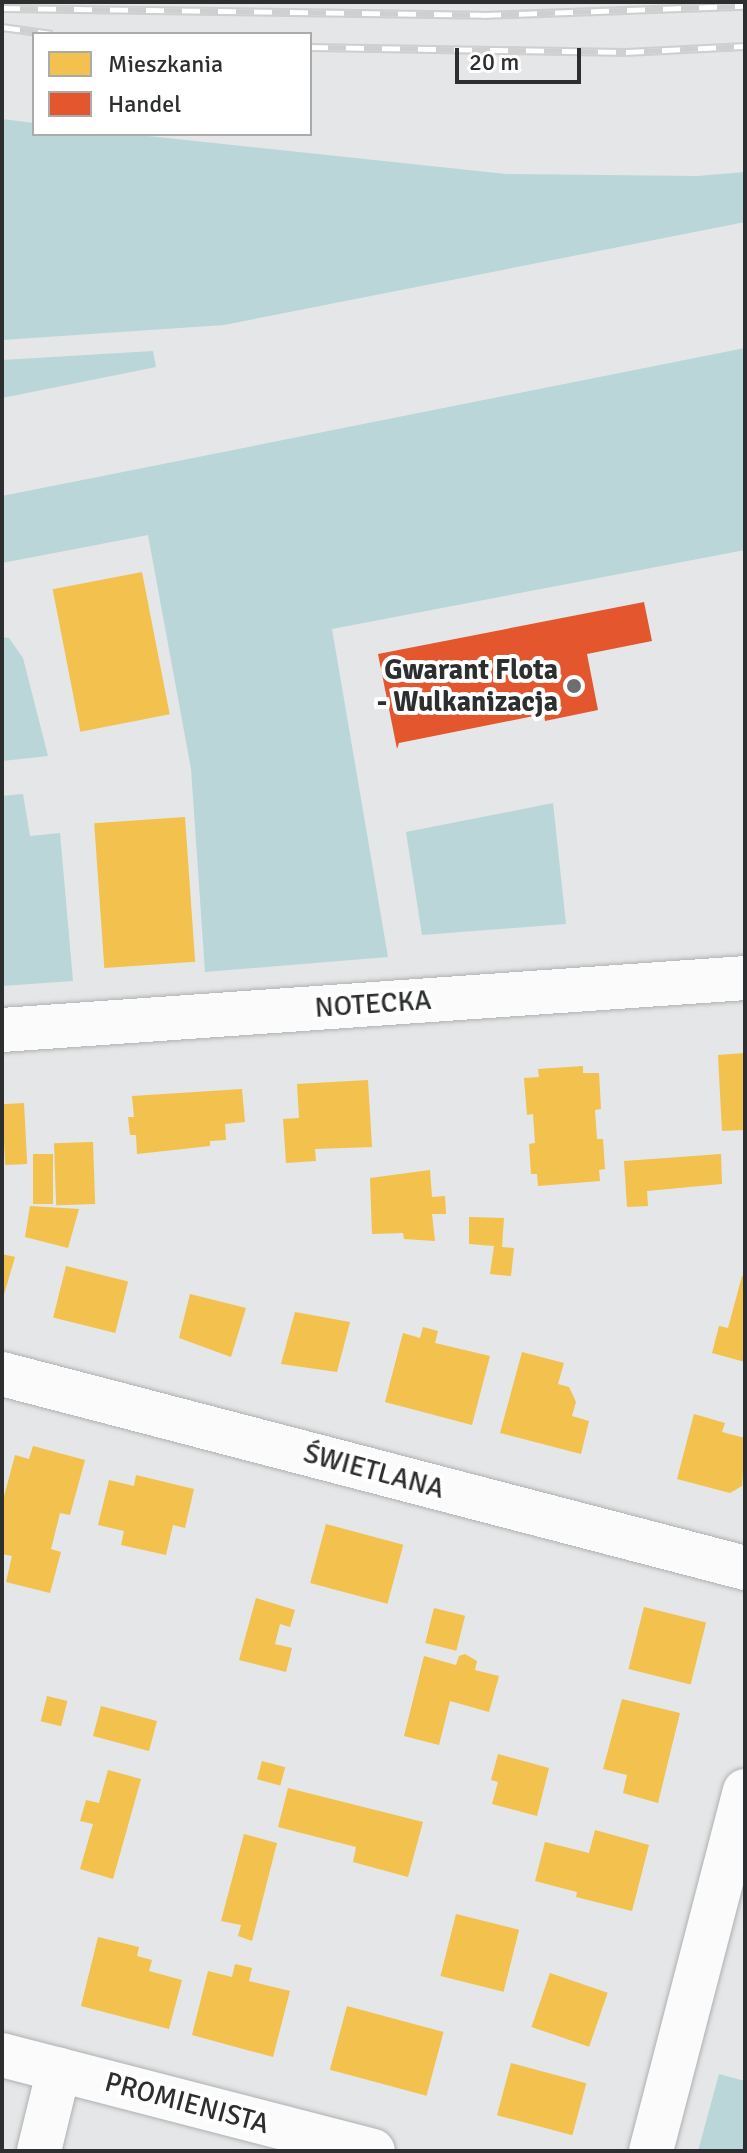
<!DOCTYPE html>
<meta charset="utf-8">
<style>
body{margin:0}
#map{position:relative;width:747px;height:2153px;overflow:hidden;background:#e4e6e7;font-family:Signika,sans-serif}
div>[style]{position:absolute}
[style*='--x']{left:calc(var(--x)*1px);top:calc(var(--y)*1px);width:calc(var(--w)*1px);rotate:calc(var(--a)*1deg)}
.green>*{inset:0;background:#bad6d9}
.homes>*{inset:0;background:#f2c14e;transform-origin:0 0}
.shops>*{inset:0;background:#e4572e}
.roads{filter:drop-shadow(0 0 2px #afb1b1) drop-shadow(0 0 2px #afb1b1)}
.minor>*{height:44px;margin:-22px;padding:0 22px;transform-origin:22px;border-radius:22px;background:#fbfbfb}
.rail>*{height:9px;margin-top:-4.5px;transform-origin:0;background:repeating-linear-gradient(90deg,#fff 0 18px,#cfcfcf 0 36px);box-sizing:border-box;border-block:2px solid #cfcfcf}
.dots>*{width:22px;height:22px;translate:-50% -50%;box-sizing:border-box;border:4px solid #fff;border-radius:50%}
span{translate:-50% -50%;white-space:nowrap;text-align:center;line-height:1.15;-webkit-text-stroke:8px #fff;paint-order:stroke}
.poi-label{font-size:28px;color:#2d2e2f;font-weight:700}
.right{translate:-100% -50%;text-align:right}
.street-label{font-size:28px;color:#2d2e2f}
.frame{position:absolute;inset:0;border:4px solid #2d2e2f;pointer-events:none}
.legend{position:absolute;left:32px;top:32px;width:280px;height:104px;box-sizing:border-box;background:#fff;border:2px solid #ababac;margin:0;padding:10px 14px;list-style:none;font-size:24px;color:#2d2e2f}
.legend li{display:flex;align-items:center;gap:16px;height:40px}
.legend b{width:40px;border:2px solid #ababac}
.scale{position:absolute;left:455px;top:48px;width:126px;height:36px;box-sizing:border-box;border:4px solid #2d2e2f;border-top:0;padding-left:10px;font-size:24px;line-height:28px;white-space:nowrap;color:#2d2e2f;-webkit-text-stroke:6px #fff;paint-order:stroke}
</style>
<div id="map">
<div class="green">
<i style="clip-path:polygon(2px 119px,34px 123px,34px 134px,129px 134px,506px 174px,697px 176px,745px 172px,745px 222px,224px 325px,2px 340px)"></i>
<i style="clip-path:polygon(745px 348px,745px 550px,332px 629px,388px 957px,205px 972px,191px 769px,148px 535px,2px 563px,2px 496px)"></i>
<i style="clip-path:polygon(153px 351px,156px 367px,2px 398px,2px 360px)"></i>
<i style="clip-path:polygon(2px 637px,9px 638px,23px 658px,48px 756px,2px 761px)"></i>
<i style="clip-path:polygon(23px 794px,30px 836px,60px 833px,73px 981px,2px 986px,2px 796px)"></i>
<i style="clip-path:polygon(553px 803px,566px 924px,422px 935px,406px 832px)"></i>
<i style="clip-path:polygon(719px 2074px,745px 2081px,745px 2151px,698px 2151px)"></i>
</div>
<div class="homes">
<i style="left:142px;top:572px;width:145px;height:91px;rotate:79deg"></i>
<i style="left:185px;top:817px;width:145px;height:91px;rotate:86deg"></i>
<i style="clip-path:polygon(745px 1053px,745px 1130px,722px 1131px,718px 1055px)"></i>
<i style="clip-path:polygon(583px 1066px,583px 1073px,599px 1073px,601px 1109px,595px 1110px,597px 1139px,603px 1139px,605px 1169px,599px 1170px,600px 1181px,538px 1186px,537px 1174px,531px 1174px,529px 1144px,535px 1143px,533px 1114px,527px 1115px,524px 1078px,539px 1077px,538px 1069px)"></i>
<i style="clip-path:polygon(368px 1080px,372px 1147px,315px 1149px,316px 1161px,286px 1163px,283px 1119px,299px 1118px,297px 1084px)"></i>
<i style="clip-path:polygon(242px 1089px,245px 1122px,225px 1124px,226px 1140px,210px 1141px,210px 1146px,137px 1154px,136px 1135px,130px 1135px,128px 1117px,134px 1117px,132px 1096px)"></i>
<i style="left:24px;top:1103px;width:61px;height:22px;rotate:87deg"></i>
<i style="left:93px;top:1142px;width:62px;height:39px;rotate:88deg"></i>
<i style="left:33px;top:1154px;width:20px;height:50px"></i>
<i style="clip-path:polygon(721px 1154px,722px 1184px,647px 1191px,648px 1206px,627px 1207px,624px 1161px)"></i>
<i style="clip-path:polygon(430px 1170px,432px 1197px,445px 1196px,446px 1214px,432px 1214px,435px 1241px,404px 1239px,403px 1233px,372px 1234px,370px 1178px)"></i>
<i style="clip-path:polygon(30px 1206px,79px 1209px,68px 1248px,25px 1237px)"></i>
<i style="clip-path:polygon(469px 1217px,504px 1218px,502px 1247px,514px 1248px,511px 1276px,490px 1274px,494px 1246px,469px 1244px)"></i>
<i style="clip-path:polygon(2px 1254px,15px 1257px,3px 1298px,2px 1298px)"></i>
<i style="left:66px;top:1266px;width:64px;height:53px;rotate:14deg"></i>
<i style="clip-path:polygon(742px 1276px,745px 1276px,745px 1362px,712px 1353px,719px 1326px,728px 1328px)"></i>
<i style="clip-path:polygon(190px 1294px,246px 1308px,231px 1357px,179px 1338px)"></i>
<i style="clip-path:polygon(295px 1312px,350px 1322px,337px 1372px,281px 1364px)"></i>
<i style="clip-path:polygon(423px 1327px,438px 1331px,435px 1343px,490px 1356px,472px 1425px,385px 1402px,403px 1333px,420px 1338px)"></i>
<i style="clip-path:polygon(522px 1352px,564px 1363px,558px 1384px,569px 1387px,576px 1402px,572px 1416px,589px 1421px,581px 1454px,500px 1433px)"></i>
<i style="clip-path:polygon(694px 1414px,725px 1423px,722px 1432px,745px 1438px,742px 1486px,730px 1493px,677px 1479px)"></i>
<i style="clip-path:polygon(33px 1446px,85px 1460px,70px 1515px,60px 1513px,51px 1549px,61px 1552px,50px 1593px,6px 1582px,12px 1556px,2px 1554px,2px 1504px,15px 1455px,29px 1459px)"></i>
<i style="clip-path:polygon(136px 1475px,194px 1489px,185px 1528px,173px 1525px,166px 1555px,121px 1545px,124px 1531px,98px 1525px,109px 1480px,134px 1486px)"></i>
<i style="left:326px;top:1524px;width:80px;height:61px;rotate:15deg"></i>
<i style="clip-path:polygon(256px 1598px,295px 1610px,290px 1627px,280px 1624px,275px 1644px,292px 1648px,286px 1672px,239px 1660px)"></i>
<i style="left:644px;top:1607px;width:64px;height:64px;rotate:14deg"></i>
<i style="left:434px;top:1608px;width:32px;height:36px;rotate:14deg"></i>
<i style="clip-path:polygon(465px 1654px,477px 1661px,475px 1670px,499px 1676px,489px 1712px,450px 1701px,439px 1745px,404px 1736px,424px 1656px,456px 1665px,459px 1656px)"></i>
<i style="left:47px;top:1696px;width:21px;height:26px;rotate:14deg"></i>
<i style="clip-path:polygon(622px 1699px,680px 1713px,658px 1803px,623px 1793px,627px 1775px,603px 1769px)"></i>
<i style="left:101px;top:1706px;width:58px;height:31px;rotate:15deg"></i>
<i style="clip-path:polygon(498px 1754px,549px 1768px,537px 1816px,492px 1804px,498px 1782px,491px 1780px)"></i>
<i style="left:262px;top:1761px;width:24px;height:19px;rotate:15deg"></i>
<i style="clip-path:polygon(108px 1770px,141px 1779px,113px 1879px,80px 1869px,93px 1824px,80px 1821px,86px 1800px,99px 1803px)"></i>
<i style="clip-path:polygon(288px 1788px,423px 1822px,408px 1877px,353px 1862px,356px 1847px,278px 1827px)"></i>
<i style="clip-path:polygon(595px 1830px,649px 1845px,632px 1911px,576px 1897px,577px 1892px,535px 1881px,545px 1842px,589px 1853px)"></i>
<i style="clip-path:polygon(244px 1834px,277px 1843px,252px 1941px,238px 1936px,241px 1925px,221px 1921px)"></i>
<i style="left:456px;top:1914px;width:65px;height:64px;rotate:14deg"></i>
<i style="clip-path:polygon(98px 1937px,139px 1947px,137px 1956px,152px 1960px,149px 1971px,182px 1980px,169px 2029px,81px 2006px)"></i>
<i style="clip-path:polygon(235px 1964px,252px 1968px,249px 1981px,290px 1991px,273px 2057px,192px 2035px,208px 1971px,232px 1977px)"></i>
<i style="left:550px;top:1973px;width:61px;height:57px;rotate:19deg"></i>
<i style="left:347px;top:2006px;width:100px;height:66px;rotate:15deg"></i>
<i style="left:511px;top:2063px;width:78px;height:54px;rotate:15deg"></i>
</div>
<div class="shops">
<i style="clip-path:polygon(644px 602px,652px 641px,587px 654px,598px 710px,545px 721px,544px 714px,399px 743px,397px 749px,378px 654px)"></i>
</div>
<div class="roads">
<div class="minor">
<i style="--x:2;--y:1030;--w:745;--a:-4"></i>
<i style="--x:2;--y:1374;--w:768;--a:14.63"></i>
<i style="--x:2;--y:2055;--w:383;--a:14.5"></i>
<i style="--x:39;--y:2151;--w:84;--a:-76.3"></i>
<i style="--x:651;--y:2151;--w:372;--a:-75.4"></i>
</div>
</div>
<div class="rail">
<i style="--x:2;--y:8;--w:481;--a:0.8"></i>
<i style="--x:483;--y:15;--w:262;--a:-2"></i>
<i style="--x:2;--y:27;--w:51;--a:7.8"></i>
<i style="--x:310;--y:47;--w:316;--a:0.9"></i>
<i style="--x:626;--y:52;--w:119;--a:-2.9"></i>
</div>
<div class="dots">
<i style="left:574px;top:686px;background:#6d6e6f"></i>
</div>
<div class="poi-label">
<span class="right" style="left:558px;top:686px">Gwarant Flota<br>- Wulkanizacja</span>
</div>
<div class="street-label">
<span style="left:373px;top:1004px;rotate:-4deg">NOTECKA</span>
<span style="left:374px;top:1471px;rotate:15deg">ŚWIETLANA</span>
<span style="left:187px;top:2103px;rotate:15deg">PROMIENISTA</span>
</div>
<div class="frame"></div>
<ul class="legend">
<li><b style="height:22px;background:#f2c14e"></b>Mieszkania</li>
<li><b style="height:22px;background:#e4572e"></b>Handel</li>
</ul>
<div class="scale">20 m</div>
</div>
